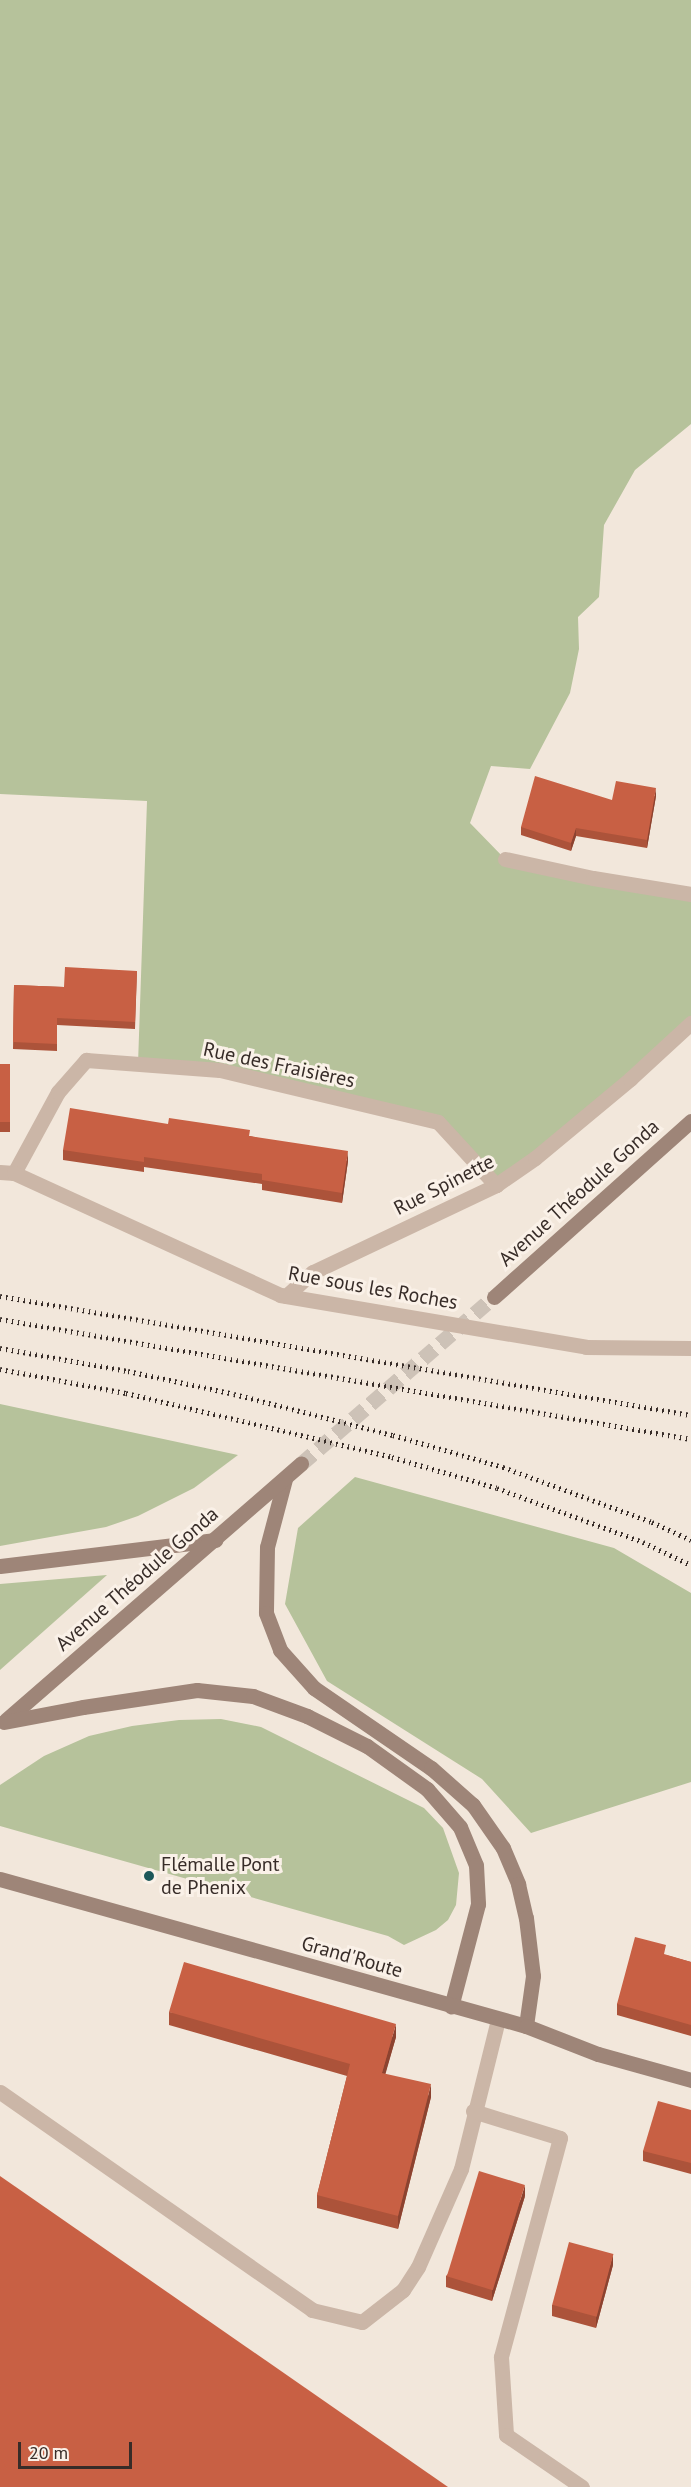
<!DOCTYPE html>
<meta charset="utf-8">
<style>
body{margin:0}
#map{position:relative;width:691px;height:2487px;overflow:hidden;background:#f2e7db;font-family:"PT Sans",sans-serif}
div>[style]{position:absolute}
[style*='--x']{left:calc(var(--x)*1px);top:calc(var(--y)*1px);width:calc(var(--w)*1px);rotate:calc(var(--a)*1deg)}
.green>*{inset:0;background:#b6c29b}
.secondary-tunnel>*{height:15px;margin-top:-7.5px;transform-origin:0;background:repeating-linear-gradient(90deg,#cdc2b7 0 15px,transparent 0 23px)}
.lane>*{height:15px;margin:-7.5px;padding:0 7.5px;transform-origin:7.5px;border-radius:7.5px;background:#cbb6a7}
.street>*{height:15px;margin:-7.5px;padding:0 7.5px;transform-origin:7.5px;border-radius:7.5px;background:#cbb6a7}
.secondary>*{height:15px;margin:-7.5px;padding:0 7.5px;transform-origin:7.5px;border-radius:7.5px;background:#9e8578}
.rail>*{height:4.5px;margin-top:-2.25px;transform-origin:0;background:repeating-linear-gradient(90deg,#372c28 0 1.5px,transparent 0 6px)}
.wall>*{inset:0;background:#ac533a;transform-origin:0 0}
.shaded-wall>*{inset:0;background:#8c4330}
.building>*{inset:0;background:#c86044;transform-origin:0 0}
.dots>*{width:16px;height:16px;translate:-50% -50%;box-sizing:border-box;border:3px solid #faf1e8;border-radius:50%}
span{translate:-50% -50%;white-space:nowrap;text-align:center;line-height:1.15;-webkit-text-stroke:6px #faf1e8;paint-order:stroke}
.street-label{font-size:20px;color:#372c28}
.poi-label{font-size:20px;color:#372c28}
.left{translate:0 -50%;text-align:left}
.scale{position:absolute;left:18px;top:2442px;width:114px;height:27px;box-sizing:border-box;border:3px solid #372c28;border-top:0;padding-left:8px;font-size:18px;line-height:21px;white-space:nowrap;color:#372c28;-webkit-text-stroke:4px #faf1e8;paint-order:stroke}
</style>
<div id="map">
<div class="green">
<i style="clip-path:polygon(0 0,691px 0,691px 424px,635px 470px,604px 525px,599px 597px,578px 617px,579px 649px,570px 693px,530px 769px,491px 766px,470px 823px,505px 859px,691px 894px,691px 1022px,496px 1185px,438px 1122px,220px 1070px,138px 1064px,147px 801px,0 794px)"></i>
<i style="clip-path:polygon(0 1404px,238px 1455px,194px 1488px,138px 1516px,106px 1527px,0 1546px)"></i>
<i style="clip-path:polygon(355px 1477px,614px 1548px,691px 1593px,691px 1782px,531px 1833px,482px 1779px,327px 1681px,285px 1604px,298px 1528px)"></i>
<i style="clip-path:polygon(107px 1575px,0 1670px,0 1584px)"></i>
<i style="clip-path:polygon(221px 1719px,261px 1727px,424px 1808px,443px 1828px,459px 1873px,456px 1905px,448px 1920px,436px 1930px,404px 1945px,388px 1936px,0 1826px,0 1785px,44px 1756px,89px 1736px,132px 1726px,179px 1720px)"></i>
</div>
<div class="secondary-tunnel">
<i style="--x:301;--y:1464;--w:255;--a:-40.9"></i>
</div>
<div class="lane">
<i style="--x:14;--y:1173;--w:92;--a:-61.5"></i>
<i style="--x:58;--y:1092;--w:43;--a:-48.8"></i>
<i style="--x:86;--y:1060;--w:134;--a:4.3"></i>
<i style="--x:220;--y:1070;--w:224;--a:13.4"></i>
<i style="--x:438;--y:1122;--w:86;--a:47.4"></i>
<i style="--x:0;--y:2092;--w:381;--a:34.9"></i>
<i style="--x:312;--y:2310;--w:51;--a:13.5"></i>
<i style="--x:362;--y:2322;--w:52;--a:-38"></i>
<i style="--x:403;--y:2290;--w:27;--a:-57"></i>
<i style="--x:418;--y:2267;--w:107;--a:-66.3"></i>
<i style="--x:461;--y:2169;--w:154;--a:-76.1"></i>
<i style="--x:473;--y:2111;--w:91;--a:17.2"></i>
<i style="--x:560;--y:2138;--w:227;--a:105.1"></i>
<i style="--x:501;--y:2357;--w:78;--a:86.3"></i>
<i style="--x:506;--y:2435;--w:92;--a:34.4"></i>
</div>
<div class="street">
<i style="--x:505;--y:859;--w:90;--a:12.2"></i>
<i style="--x:593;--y:878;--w:99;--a:9.3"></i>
<i style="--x:0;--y:1172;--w:14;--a:4"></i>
<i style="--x:14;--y:1173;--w:293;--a:24.6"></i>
<i style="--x:280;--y:1295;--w:310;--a:9.6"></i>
<i style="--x:586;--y:1347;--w:105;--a:0.5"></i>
<i style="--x:286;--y:1296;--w:36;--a:-42"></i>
<i style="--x:313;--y:1272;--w:203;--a:-25.4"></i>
<i style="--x:496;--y:1185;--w:47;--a:-34.7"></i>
<i style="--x:535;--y:1158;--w:124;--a:-39.7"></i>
<i style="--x:630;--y:1079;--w:83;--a:-42.6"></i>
</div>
<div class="secondary">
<i style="--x:494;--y:1297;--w:264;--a:-41.8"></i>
<i style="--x:285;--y:1479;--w:70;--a:104.8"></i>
<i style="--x:267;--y:1547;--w:66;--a:90.9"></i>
<i style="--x:266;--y:1613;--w:40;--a:69"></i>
<i style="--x:280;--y:1650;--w:51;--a:48.2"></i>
<i style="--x:314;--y:1688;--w:142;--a:34.4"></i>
<i style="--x:431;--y:1768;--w:56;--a:41.4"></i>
<i style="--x:473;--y:1805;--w:52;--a:55.1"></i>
<i style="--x:503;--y:1848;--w:39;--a:67"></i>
<i style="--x:518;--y:1884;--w:35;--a:77"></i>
<i style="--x:526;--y:1918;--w:58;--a:83.1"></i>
<i style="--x:533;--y:1976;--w:50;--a:98"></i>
<i style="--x:0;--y:1566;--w:217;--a:-6.9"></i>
<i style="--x:6;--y:1720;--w:391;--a:-41"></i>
<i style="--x:4;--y:1722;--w:80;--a:-10.8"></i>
<i style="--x:83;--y:1707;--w:115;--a:-8.5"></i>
<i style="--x:197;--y:1690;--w:56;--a:6.1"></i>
<i style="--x:253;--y:1696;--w:58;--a:20.3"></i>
<i style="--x:307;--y:1716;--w:67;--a:26.6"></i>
<i style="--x:367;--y:1746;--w:74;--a:35.6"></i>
<i style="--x:427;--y:1789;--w:50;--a:49"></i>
<i style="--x:460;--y:1827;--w:41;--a:67.2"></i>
<i style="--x:476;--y:1865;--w:39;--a:87"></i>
<i style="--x:478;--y:1904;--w:106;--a:104.7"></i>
<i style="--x:0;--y:1879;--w:546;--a:15.61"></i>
<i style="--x:526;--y:2026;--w:77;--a:21.3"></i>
<i style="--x:598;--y:2054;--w:97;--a:15.6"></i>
</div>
<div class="rail">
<i style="--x:0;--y:1296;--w:701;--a:9.77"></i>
<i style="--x:0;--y:1319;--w:701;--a:9.85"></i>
<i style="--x:0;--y:1348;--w:130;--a:10.2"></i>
<i style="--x:128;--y:1371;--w:108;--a:12.2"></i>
<i style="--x:234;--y:1394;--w:164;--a:14.5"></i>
<i style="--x:393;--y:1435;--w:115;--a:16.2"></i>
<i style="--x:503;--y:1467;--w:159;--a:20.3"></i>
<i style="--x:652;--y:1522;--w:43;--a:24.8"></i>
<i style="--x:0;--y:1369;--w:128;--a:10.8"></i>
<i style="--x:126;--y:1393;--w:274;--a:13.5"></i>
<i style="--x:392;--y:1457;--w:109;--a:16.4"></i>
<i style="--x:497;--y:1488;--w:156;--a:20.3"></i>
<i style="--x:643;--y:1542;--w:53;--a:25.6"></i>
</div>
<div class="wall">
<i style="clip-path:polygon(656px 796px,647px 848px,576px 836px,571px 851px,521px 835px,521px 827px,612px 800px)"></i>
<i style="clip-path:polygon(137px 971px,135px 1029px,57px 1025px,57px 1051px,13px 1049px,14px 985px,64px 987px)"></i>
<i style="left:0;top:1064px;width:10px;height:68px"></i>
<i style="clip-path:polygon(250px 1136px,348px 1161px,342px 1203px,262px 1190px,262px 1184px,144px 1167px,144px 1172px,63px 1160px,63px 1150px)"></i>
<i style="clip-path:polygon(666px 1955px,691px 1962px,691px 2036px,617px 2015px,617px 2004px)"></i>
<i style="clip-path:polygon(169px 2012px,396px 2037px,385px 2074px,431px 2097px,398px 2229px,317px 2208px,317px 2195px,347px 2076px,169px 2025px)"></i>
<i style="clip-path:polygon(691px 2110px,691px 2174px,643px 2161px,643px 2151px)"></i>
<i style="clip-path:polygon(525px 2196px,492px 2301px,446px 2287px,446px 2276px)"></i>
<i style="clip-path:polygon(613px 2265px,596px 2328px,552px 2316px,552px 2305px)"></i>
</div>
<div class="shaded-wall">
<i style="clip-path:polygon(656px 788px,656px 796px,647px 848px,647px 840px)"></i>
<i style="clip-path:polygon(576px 828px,576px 836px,571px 851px,571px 843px)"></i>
<i style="clip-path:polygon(348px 1151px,348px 1161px,342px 1203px,342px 1193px)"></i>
<i style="clip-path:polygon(396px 2024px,396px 2037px,382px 2086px,382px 2073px)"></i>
<i style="clip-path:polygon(431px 2084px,431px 2097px,398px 2229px,398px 2216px)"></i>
<i style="clip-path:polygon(525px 2185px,525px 2196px,492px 2301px,492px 2290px)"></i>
<i style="clip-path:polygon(613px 2254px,613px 2265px,596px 2328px,596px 2317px)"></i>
</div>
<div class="building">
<i style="clip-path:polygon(535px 776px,612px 800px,616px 781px,656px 788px,647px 840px,576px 828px,571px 843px,521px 827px)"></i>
<i style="clip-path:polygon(65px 967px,137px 971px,135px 1022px,57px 1018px,57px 1044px,13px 1042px,14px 985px,64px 987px)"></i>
<i style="left:0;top:1064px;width:10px;height:58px"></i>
<i style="clip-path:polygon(70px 1108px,168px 1124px,169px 1118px,250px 1130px,249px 1136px,348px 1151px,342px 1193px,262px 1180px,262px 1174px,144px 1157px,144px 1162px,63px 1150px)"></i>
<i style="clip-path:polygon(635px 1937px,666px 1945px,664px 1954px,691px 1962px,691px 2025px,617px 2004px)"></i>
<i style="clip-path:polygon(184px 1962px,396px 2024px,382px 2073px,431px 2084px,398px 2216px,317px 2195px,350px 2064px,169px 2012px)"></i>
<i style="clip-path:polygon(658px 2101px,691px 2110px,691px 2163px,643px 2151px)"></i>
<i style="left:479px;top:2171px;width:48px;height:110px;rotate:17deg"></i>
<i style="clip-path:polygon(0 2176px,448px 2487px,0 2487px)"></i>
<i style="left:569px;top:2242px;width:46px;height:65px;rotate:15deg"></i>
</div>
<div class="dots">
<i style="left:149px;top:1876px;background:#1c5759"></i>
</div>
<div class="street-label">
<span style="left:279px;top:1065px;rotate:12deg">Rue des Fraisières</span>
<span style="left:444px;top:1185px;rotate:-27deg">Rue Spinette</span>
<span style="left:579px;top:1193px;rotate:-42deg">Avenue Théodule Gonda</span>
<span style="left:373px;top:1288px;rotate:10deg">Rue sous les Roches</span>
<span style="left:137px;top:1579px;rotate:-41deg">Avenue Théodule Gonda</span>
<span style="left:352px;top:1957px;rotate:16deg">Grand'Route</span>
</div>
<div class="poi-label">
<span class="left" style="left:161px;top:1876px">Flémalle Pont<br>de Phenix</span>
</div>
<div class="scale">20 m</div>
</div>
